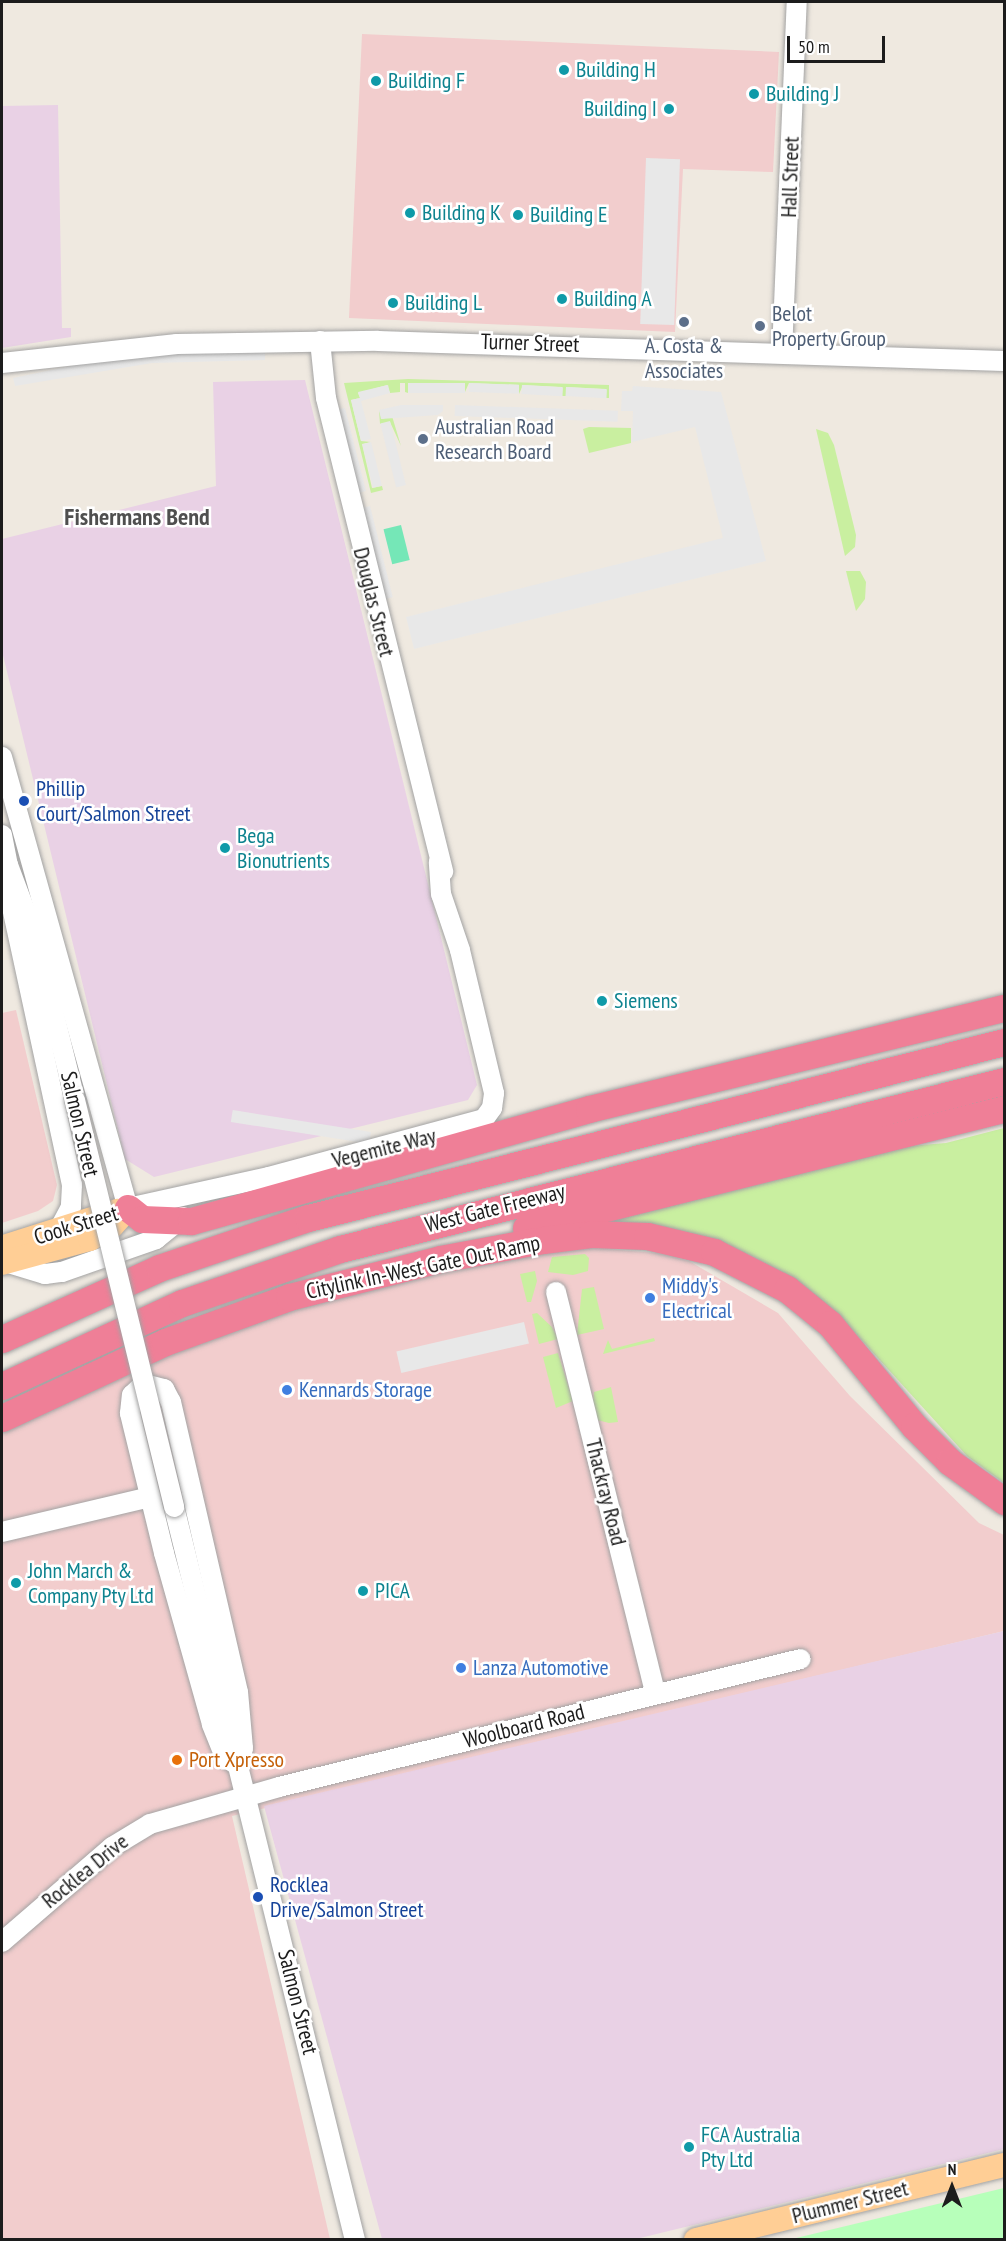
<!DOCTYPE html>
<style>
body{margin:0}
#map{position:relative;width:1006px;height:2241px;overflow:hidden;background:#efe9e0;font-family:"PT Sans Narrow",sans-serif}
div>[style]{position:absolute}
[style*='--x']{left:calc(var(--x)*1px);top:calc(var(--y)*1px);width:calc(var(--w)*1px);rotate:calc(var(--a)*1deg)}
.commercial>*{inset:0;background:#f2cdcd}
.industrial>*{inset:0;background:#e9d1e5}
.grass>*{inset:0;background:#c9efa0}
.park>*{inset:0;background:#b7ffba}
.pitch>*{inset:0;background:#75e7b7;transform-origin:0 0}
.parking>*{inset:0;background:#e8e8e8;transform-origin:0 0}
.roads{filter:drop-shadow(0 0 2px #a3a3a3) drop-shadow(0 0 2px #a3a3a3)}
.minor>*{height:20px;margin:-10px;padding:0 10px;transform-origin:10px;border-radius:10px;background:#fff}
.major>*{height:24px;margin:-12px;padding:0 12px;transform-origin:12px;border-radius:12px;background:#ffce95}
.highway>*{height:27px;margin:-13.5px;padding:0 13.5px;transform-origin:13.5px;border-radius:13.5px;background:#ef7f97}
.bridges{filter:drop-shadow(0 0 2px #a3a3a3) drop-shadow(0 0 2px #a3a3a3)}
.minor-bridge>*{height:20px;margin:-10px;padding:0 10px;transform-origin:10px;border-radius:10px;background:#fff}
.dots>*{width:16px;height:16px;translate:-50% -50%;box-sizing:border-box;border:3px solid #fff;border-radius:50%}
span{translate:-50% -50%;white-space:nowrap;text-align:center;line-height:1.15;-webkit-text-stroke:5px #fff;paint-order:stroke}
.culture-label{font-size:22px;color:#0d838f}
.left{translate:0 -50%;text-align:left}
.right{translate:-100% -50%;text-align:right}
.street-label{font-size:22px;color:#1c1c1c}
.service-label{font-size:22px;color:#4e5e75}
.transit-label{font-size:22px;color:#164399}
.shop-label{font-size:22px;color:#366cbe}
.food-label{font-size:22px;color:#c56008}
.neighbourhood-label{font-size:24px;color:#4f4f4f;font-weight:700}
.frame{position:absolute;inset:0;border:3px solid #1c1c1c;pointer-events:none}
.north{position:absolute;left:922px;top:2157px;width:60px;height:60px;-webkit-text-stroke:4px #fff;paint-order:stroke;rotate:0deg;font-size:16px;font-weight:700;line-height:24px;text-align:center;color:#1c1c1c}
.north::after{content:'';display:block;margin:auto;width:21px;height:27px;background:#1c1c1c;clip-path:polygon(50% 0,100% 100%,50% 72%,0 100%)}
.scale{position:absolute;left:787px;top:36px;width:98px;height:27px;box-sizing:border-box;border:3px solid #1c1c1c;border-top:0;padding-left:8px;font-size:18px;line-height:21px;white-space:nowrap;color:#1c1c1c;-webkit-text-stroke:4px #fff;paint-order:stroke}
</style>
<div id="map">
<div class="commercial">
<i style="clip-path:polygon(362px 34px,779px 52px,773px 172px,683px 169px,675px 332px,349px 318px)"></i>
<i style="clip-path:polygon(16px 1010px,57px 1185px,53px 1201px,38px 1211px,2px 1223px,2px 1013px)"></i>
<i style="clip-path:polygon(581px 1247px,657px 1253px,689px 1261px,778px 1313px,850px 1396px,979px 1523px,1004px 1535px,1004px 1631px,232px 1816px,330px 2239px,2px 2240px,2px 1429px,236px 1324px,470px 1259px)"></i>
</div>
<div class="industrial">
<i style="clip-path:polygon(58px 105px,62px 328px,71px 328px,71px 337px,2px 348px,2px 106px)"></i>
<i style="clip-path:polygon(305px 380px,477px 1085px,468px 1100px,154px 1177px,125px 1159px,2px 651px,2px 539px,216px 486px,213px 382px)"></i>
<i style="clip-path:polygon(1004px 1631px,1004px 2149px,636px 2239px,382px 2239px,264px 1806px)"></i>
</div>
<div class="grass">
<i style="clip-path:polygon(408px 379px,609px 385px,609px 398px,606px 398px,606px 389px,566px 387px,566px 396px,562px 396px,562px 387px,523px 385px,519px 394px,519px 385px,469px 383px,465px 392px,465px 383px,408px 383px,408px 393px,405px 392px,405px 383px,400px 383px,400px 392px,390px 393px,387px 385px,358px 393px,360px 398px,351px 400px,361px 441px,371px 442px,362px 444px,372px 488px,382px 486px,383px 490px,371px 493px,344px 383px)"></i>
<i style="clip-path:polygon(379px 410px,382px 419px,392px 416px,401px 446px,390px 422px,380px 424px)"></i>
<i style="clip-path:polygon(589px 427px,631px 428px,631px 443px,589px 453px,583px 429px)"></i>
<i style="clip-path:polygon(816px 429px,828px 433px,834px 445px,856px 535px,855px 547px,845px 556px)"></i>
<i style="clip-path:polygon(846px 571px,860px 571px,866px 582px,865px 599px,856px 611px)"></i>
<i style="clip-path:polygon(1004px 1128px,1004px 1483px,967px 1456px,837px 1313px,791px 1277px,750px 1255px,697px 1236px,602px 1226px,602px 1219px,910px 1146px,946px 1143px)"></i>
<i style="clip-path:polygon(585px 1254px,589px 1258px,588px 1271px,573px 1275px,548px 1272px,552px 1257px)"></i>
<i style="clip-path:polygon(535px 1271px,537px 1281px,531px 1302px,527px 1302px,520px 1274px)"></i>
<i style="clip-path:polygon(594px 1287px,604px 1329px,577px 1335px,582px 1289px)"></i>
<i style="clip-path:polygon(537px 1313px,552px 1327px,558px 1339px,539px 1344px,532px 1314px)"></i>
<i style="clip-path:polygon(654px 1338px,655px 1341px,603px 1354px,608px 1340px,612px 1349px)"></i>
<i style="clip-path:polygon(558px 1353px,573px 1401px,556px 1408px,543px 1357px)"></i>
<i style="clip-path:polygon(611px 1387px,618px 1422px,609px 1423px,597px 1420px,593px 1402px,594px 1392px)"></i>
</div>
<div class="park">
<i style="clip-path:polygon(1004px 2188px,1004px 2239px,792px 2239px)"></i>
</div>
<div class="pitch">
<i style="left:401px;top:525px;width:36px;height:18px;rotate:76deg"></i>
</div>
<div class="parking">
<i style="left:646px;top:158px;width:34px;height:166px;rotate:2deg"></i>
<i style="clip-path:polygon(265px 351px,265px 360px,152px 363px,15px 386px,13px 378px,85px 363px,172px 353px)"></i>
<i style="left:408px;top:383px;width:57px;height:10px"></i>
<i style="left:469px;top:383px;width:50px;height:9px;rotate:2deg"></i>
<i style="clip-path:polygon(388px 385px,390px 393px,361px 401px,371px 439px,361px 441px,351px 400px,360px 398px,358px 392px)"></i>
<i style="left:522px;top:385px;width:41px;height:9px;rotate:3deg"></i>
<i style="clip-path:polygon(633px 386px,721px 392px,766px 561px,414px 649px,406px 617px,723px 538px,695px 427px,632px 442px,633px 411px,621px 411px,622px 391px,632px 391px)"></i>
<i style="left:566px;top:387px;width:41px;height:9px;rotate:3deg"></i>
<i style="clip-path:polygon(401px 405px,443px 405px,443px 411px,438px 415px,381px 419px,379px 410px)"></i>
<i style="left:455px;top:405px;width:163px;height:11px;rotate:2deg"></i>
<i style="clip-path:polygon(345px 408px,366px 491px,355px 494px,336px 410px)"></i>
<i style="left:390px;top:421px;width:66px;height:10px;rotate:76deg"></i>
<i style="left:371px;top:442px;width:45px;height:9px;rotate:76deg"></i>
<i style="left:370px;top:506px;width:94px;height:11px;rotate:76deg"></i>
<i style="left:371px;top:1132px;width:12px;height:140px;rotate:99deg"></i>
<i style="left:524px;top:1322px;width:22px;height:131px;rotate:77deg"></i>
</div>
<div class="roads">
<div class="minor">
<i style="--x:320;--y:341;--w:57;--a:84"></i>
<i style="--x:326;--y:398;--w:488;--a:76.1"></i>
<i style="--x:782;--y:353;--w:351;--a:-87.6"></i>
<i style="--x:2;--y:363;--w:176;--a:-6.2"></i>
<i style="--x:177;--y:344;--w:201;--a:-0.9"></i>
<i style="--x:378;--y:341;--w:626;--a:1.83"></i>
<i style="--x:2;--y:757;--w:468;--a:74.4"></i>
<i style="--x:128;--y:1208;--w:144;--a:-12.4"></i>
<i style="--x:269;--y:1177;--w:223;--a:-15.1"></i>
<i style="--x:484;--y:1119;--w:14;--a:-54"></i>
<i style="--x:492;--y:1108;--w:15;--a:-82"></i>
<i style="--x:494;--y:1093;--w:147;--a:-103.4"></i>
<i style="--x:460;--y:950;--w:59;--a:-108.7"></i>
<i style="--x:441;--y:894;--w:32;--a:-94"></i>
<i style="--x:2;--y:835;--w:31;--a:79"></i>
<i style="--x:8;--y:865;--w:74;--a:69.4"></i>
<i style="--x:34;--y:934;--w:171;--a:76.1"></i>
<i style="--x:8;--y:865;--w:24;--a:90"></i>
<i style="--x:8;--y:889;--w:303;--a:77.8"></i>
<i style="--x:72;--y:1185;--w:22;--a:93"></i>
<i style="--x:71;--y:1207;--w:26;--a:118"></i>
<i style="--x:5;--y:1262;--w:42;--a:16.7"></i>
<i style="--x:45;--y:1274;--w:17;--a:-7"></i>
<i style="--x:62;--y:1272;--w:100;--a:-19.3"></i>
<i style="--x:156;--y:1239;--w:35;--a:-39"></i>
<i style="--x:556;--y:1292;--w:413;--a:76.1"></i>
<i style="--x:144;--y:1384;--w:21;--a:14"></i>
<i style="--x:164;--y:1389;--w:15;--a:62"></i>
<i style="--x:171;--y:1402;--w:298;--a:77"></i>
<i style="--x:238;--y:1692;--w:56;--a:84.9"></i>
<i style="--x:243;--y:1748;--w:18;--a:103"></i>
<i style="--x:239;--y:1766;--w:17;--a:-147"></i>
<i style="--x:225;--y:1757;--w:35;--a:-112"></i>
<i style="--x:212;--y:1724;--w:178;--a:-105.7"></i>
<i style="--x:164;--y:1553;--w:144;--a:-103.7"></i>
<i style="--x:130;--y:1413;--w:18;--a:-84"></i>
<i style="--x:132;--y:1395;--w:16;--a:-43"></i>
<i style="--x:174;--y:1507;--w:755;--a:76.13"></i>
<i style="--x:2;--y:1532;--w:152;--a:-13.3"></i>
<i style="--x:2;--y:1942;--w:145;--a:-40.8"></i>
<i style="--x:112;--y:1847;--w:44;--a:-31.2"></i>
<i style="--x:150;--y:1824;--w:134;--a:-16"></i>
<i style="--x:279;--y:1787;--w:537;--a:-13.78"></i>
</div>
<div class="major">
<i style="--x:4;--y:1247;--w:119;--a:-17.7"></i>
<i style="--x:2;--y:1263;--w:91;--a:-15.3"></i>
<i style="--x:90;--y:1239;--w:26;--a:-31"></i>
<i style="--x:112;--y:1226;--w:24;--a:-48"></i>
<i style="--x:696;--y:2240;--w:317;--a:-13.7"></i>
</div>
<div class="highway">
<i style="--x:128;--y:1208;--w:18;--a:38"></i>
<i style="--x:142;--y:1219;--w:49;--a:2.3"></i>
<i style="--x:191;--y:1221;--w:413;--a:-15.7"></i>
<i style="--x:589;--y:1109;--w:427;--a:-13.7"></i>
<i style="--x:526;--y:1228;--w:493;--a:-14"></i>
<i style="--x:2;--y:1339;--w:172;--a:-24.3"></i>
<i style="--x:159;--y:1268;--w:157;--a:-18.6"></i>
<i style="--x:308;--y:1218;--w:718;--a:-14.19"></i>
<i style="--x:2;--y:1386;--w:198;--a:-24.8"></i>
<i style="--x:182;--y:1303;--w:167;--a:-18.9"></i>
<i style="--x:340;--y:1249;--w:685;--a:-14.2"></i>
<i style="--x:2;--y:1418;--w:180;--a:-25"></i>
<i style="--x:165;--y:1342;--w:132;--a:-19.9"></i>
<i style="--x:289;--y:1297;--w:156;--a:-14.1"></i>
<i style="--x:440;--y:1259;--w:105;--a:-10.5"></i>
<i style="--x:543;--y:1240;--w:48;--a:-7.1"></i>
<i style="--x:591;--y:1234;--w:56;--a:2"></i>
<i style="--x:647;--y:1236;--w:69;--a:13.4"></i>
<i style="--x:714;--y:1252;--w:82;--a:26.9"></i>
<i style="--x:787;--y:1289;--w:55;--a:39.1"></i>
<i style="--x:830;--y:1324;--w:132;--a:50.5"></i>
<i style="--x:914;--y:1426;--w:51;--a:45"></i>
<i style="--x:950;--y:1462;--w:67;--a:35.8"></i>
</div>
</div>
<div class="bridges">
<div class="minor-bridge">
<i style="--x:75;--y:1100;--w:419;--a:76.3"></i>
</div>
</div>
<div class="dots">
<i style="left:564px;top:70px;background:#0f9aa8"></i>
<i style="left:376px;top:81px;background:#0f9aa8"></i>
<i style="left:754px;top:94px;background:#0f9aa8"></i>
<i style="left:669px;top:109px;background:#0f9aa8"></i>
<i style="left:410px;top:213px;background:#0f9aa8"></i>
<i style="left:518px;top:215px;background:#0f9aa8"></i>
<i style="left:562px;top:299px;background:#0f9aa8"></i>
<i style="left:393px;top:303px;background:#0f9aa8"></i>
<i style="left:684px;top:322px;background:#5c6f8a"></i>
<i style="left:760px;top:326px;background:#5c6f8a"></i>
<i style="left:423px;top:439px;background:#5c6f8a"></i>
<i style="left:24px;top:801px;background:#1a4fb4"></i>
<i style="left:225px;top:848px;background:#0f9aa8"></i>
<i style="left:602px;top:1001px;background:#0f9aa8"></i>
<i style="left:650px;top:1298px;background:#3f7fe0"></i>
<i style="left:287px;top:1390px;background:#3f7fe0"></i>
<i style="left:16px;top:1583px;background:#0f9aa8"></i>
<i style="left:363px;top:1591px;background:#0f9aa8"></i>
<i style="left:461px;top:1668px;background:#3f7fe0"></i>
<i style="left:177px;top:1760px;background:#e8710a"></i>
<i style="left:258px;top:1897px;background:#1a4fb4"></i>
<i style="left:689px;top:2147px;background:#0f9aa8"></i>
</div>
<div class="culture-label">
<span class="left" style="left:576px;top:70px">Building H</span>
<span class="left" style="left:388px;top:81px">Building F</span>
<span class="left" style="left:766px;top:94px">Building J</span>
<span class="right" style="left:657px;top:109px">Building I</span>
<span class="left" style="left:422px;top:213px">Building K</span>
<span class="left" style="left:530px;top:215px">Building E</span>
<span class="left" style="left:574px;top:299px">Building A</span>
<span class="left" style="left:405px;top:303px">Building L</span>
<span class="left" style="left:237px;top:848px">Bega<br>Bionutrients</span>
<span class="left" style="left:614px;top:1001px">Siemens</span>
<span class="left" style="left:28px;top:1583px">John March &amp;<br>Company Pty Ltd</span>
<span class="left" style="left:375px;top:1591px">PICA</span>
<span class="left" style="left:701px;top:2147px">FCA Australia<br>Pty Ltd</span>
</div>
<div class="street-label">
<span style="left:790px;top:177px;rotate:-88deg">Hall Street</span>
<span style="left:530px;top:343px;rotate:2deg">Turner Street</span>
<span style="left:374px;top:602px;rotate:76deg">Douglas Street</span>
<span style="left:80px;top:1124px;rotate:77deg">Salmon Street</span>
<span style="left:384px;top:1148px;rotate:-14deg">Vegemite Way</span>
<span style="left:495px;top:1208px;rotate:-14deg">West Gate Freeway</span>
<span style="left:76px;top:1225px;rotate:-17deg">Cook Street</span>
<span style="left:423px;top:1267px;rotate:-12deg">Citylink In-West Gate Out Ramp</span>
<span style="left:606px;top:1492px;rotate:76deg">Thackray Road</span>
<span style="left:524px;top:1726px;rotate:-14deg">Woolboard Road</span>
<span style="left:85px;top:1871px;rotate:-39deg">Rocklea Drive</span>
<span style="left:298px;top:2002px;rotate:76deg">Salmon Street</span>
<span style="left:850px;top:2202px;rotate:-14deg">Plummer Street</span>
</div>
<div class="service-label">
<span class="left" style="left:772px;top:326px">Belot<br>Property Group</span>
<span style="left:684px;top:358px">A. Costa &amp;<br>Associates</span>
<span class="left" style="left:435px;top:439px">Australian Road<br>Research Board</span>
</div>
<div class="transit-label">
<span class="left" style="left:36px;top:801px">Phillip<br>Court/Salmon Street</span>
<span class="left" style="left:270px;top:1897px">Rocklea<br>Drive/Salmon Street</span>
</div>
<div class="shop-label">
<span class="left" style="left:662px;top:1298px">Middy's<br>Electrical</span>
<span class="left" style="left:299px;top:1390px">Kennards Storage</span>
<span class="left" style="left:473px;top:1668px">Lanza Automotive</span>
</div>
<div class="food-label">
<span class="left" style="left:189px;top:1760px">Port Xpresso</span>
</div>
<div class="neighbourhood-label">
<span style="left:137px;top:517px">Fishermans Bend</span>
</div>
<div class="frame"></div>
<div class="north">N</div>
<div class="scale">50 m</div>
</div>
